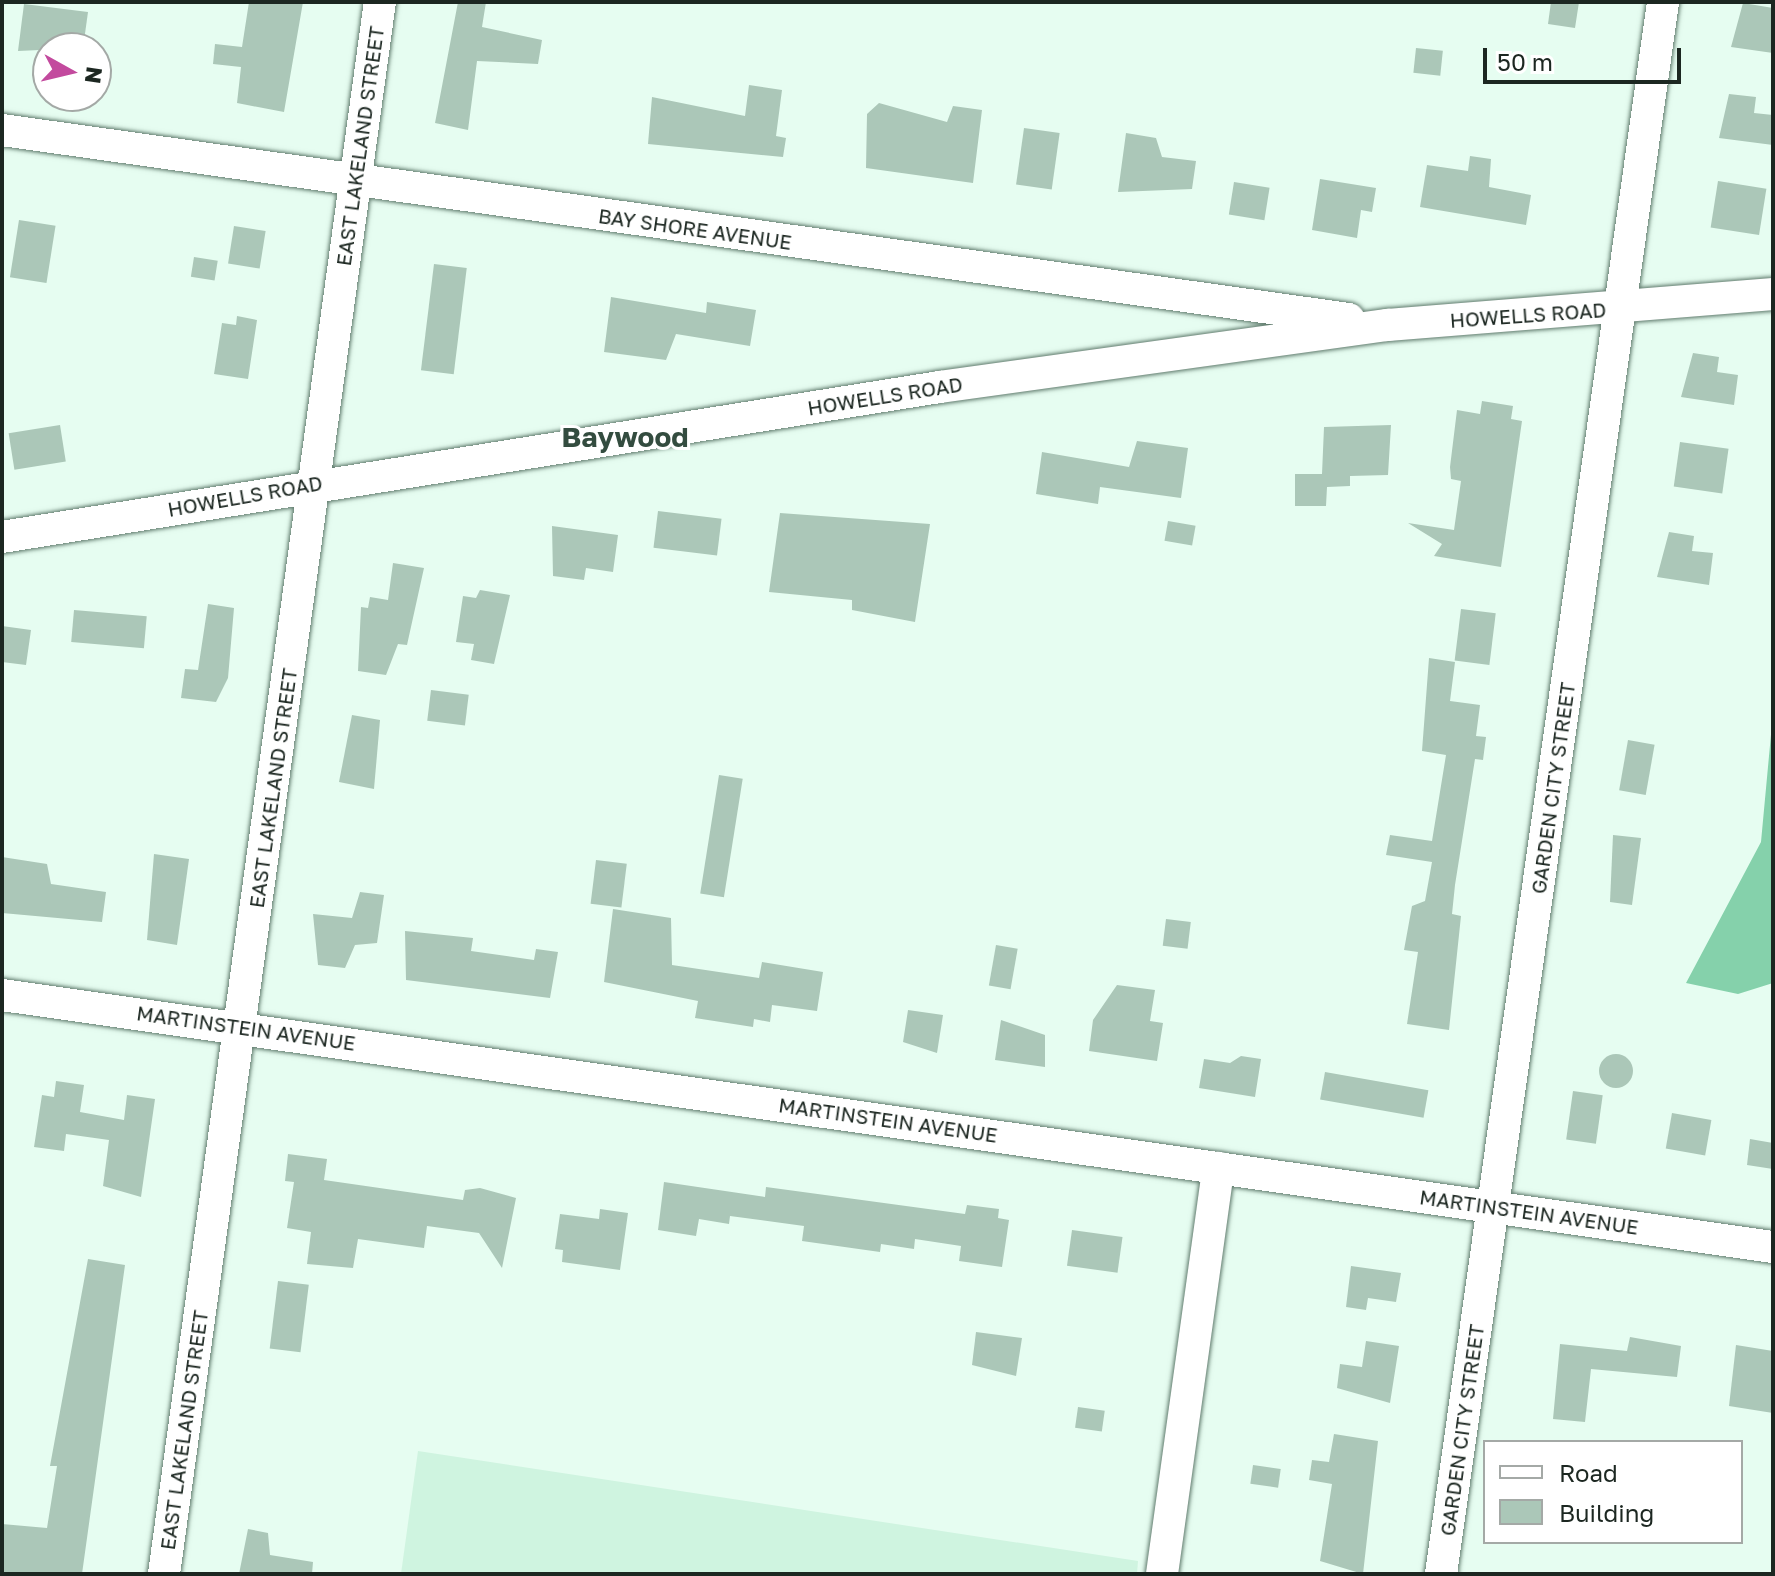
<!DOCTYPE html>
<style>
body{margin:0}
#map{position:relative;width:1775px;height:1576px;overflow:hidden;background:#e6fdf1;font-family:"Golos Text",sans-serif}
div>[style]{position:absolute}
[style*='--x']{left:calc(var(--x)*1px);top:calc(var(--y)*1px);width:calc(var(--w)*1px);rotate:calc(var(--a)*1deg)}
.built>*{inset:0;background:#cff4e0}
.forest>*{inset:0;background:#85d1ab}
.building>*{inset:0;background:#abc7b8;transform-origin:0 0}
.round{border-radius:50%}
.roads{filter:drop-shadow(0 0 2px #617c6e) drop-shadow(0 0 2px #617c6e)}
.minor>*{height:32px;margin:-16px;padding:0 16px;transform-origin:16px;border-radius:16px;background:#fff}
span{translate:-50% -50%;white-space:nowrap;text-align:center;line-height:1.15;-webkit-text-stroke:6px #fff;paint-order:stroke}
.street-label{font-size:20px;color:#1c2721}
.district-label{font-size:28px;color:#334c3f;font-weight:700}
.frame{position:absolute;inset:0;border:4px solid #1c2721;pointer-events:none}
.legend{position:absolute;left:1483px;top:1440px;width:260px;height:104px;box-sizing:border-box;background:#fff;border:2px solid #a4a9a6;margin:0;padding:10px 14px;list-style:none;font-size:24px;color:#1c2721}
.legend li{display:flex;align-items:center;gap:16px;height:40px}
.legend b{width:40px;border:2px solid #a4a9a6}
.north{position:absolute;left:32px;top:32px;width:80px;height:80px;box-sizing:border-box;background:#fff;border:2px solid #a4a9a6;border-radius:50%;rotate:98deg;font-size:22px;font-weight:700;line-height:32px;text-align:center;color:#1c2721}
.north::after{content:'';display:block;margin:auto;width:28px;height:36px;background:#c34a9e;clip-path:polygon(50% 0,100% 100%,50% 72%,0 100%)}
.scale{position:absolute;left:1483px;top:48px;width:198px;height:36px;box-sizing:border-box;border:4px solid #1c2721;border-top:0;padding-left:10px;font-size:24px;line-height:28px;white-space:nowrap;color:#1c2721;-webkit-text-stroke:6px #fff;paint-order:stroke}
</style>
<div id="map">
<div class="built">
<i style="clip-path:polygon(418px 1451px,1138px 1561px,1137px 1574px,401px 1574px)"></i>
</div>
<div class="forest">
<i style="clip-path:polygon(1773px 713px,1773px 983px,1738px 994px,1686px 983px,1761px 842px)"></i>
</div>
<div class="building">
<i style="clip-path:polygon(249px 2px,303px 2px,284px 112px,237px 103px,241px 67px,213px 64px,215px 44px,242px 47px)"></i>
<i style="clip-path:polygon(458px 2px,486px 2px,482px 27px,542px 40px,538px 64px,477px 61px,468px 130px,435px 123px)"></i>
<i style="clip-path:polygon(1551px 2px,1579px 2px,1575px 28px,1548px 24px)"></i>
<i style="clip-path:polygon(1743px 3px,1773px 8px,1773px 53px,1731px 47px)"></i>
<i style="clip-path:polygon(24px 4px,88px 12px,83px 48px,18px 51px)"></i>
<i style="left:1416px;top:48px;width:27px;height:25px;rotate:6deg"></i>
<i style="clip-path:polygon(749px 85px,782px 90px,776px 136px,786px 138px,783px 157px,648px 144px,652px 97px,745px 116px)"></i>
<i style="clip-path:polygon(1729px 94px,1756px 97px,1754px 113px,1773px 115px,1773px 145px,1719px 138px)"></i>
<i style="clip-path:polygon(879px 103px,947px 122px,953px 106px,982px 110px,973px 183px,866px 168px,867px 114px)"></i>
<i style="left:1024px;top:128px;width:36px;height:57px;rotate:8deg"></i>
<i style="clip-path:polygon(1126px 133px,1156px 138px,1162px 157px,1196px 161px,1192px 189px,1118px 192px)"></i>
<i style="clip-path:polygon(1470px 156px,1491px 159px,1489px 187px,1531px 195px,1526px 225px,1420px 207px,1427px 165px,1468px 171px)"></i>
<i style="clip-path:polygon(1320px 179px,1376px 188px,1372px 212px,1361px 210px,1357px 238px,1312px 230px)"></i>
<i style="left:1718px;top:181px;width:49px;height:47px;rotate:9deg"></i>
<i style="left:1234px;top:182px;width:36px;height:33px;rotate:9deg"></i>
<i style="left:19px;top:220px;width:37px;height:58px;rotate:9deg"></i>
<i style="left:234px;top:226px;width:32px;height:38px;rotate:9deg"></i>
<i style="left:194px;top:257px;width:24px;height:20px;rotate:9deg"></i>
<i style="left:434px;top:264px;width:33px;height:107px;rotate:7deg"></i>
<i style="clip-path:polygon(611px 297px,706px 313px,707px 302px,756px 310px,750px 346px,676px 334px,666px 360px,604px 352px)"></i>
<i style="clip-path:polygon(237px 316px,257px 320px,248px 379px,214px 374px,222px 323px,236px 325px)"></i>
<i style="clip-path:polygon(1693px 353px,1719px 357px,1717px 372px,1738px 375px,1734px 405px,1681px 397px)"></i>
<i style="clip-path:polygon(1482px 401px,1513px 406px,1511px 419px,1522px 421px,1501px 567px,1434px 556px,1442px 544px,1408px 523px,1454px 530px,1461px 481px,1451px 479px,1450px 467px,1457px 410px,1480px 414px)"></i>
<i style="left:60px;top:425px;width:37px;height:52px;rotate:81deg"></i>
<i style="clip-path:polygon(1391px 425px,1388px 475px,1350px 476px,1350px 486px,1327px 487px,1326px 506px,1295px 506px,1295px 474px,1322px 474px,1324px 427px)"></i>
<i style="clip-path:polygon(1137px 441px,1188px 448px,1181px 498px,1100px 487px,1098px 504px,1036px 494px,1042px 452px,1129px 467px)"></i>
<i style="left:1680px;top:442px;width:49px;height:45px;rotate:8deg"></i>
<i style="left:658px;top:511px;width:64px;height:37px;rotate:7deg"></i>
<i style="clip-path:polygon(780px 513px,930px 524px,915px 622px,852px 610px,852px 600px,769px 592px)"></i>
<i style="left:1168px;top:521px;width:28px;height:20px;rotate:10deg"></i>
<i style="clip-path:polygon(552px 526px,618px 535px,613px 572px,586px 568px,584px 580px,553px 576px)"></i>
<i style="clip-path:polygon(1669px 532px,1694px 536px,1692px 551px,1713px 553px,1709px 585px,1657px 577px)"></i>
<i style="clip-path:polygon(393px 563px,424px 568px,407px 645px,398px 644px,386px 675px,358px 671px,361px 607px,368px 608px,370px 597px,388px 600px)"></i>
<i style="clip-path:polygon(480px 590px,510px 595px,494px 664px,471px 660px,474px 644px,456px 642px,463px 596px,476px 598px)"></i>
<i style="clip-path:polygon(208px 604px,234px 608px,228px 678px,216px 702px,181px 698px,185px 669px,198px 670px)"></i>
<i style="left:1461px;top:609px;width:35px;height:52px;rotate:7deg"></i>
<i style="left:74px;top:610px;width:73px;height:32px;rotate:5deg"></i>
<i style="clip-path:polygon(2px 626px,31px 630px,26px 665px,2px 662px)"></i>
<i style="clip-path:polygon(1429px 658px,1455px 662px,1450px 701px,1480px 705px,1476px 736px,1486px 737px,1483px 760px,1475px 759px,1455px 885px,1452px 914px,1461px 916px,1449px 1030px,1407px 1024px,1418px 952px,1404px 950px,1412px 906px,1425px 901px,1432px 862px,1386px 855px,1390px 835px,1432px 841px,1446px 755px,1422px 751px)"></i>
<i style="left:431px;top:690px;width:38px;height:31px;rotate:7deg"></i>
<i style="clip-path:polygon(352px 715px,380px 720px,374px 789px,339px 782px)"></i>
<i style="left:1628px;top:740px;width:27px;height:51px;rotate:10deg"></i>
<i style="left:719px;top:775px;width:24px;height:120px;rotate:9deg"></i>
<i style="clip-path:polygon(1613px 835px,1641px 838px,1632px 905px,1610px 902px)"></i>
<i style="clip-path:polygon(154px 854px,189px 859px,177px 945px,147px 940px)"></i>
<i style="clip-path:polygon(2px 857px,47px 864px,51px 884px,106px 892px,102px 922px,2px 913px)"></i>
<i style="left:596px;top:860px;width:31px;height:44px;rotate:7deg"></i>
<i style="clip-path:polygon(360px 892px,384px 895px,377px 943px,355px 945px,345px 968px,318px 965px,313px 914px,352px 918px)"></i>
<i style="clip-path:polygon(613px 909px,671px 918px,672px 965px,759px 978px,762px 962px,823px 972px,817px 1011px,772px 1005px,770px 1022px,754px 1019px,753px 1027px,695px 1018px,698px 1001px,604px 982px)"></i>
<i style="left:1166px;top:919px;width:25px;height:27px;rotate:7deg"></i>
<i style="clip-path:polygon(405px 931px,473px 938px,471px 951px,534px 960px,536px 949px,558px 952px,550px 998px,406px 980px)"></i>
<i style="left:996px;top:945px;width:22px;height:41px;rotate:10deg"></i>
<i style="clip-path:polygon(1117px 985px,1155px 990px,1150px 1021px,1163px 1023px,1157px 1061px,1089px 1051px,1093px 1020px)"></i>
<i style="clip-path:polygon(908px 1010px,943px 1015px,937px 1053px,903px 1042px)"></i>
<i style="clip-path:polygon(1001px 1020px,1045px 1035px,1045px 1067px,995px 1060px)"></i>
<i class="round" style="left:1599px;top:1054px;width:34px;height:34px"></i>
<i style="clip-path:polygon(1241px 1056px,1261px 1059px,1255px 1097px,1199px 1088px,1204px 1059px,1230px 1063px)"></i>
<i style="left:1325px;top:1072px;width:105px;height:28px;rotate:10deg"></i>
<i style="clip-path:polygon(56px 1081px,84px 1085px,80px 1112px,124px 1120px,127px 1095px,155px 1099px,141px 1197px,103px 1186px,109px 1140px,66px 1134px,64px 1151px,34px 1147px,42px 1095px,54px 1097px)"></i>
<i style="left:1573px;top:1091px;width:30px;height:49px;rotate:8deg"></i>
<i style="left:1672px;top:1113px;width:40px;height:36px;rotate:10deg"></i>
<i style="clip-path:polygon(1750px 1139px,1773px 1143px,1773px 1169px,1747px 1165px)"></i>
<i style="clip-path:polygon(288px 1154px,327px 1159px,324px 1180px,463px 1200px,465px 1190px,480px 1188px,516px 1198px,502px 1268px,479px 1233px,427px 1226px,424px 1248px,358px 1239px,353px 1268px,307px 1264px,311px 1232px,287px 1228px,294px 1182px,285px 1181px)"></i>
<i style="clip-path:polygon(664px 1182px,765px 1197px,766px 1187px,965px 1214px,967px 1205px,999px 1209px,998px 1218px,1009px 1220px,1002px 1267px,959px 1261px,961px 1246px,915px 1239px,914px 1249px,881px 1244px,880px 1252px,802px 1241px,804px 1226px,730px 1216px,729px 1224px,699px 1219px,696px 1236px,658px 1230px)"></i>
<i style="clip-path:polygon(600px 1209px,628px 1213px,620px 1270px,562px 1262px,563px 1250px,555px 1249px,560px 1214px,599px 1219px)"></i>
<i style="left:1072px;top:1230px;width:51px;height:36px;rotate:8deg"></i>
<i style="clip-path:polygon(88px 1259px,125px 1265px,82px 1574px,2px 1574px,2px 1524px,47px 1528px,57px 1466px,50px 1466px)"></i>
<i style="clip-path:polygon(1351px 1266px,1401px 1273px,1396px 1302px,1368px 1298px,1366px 1310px,1346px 1307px)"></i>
<i style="left:278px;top:1281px;width:31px;height:68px;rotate:7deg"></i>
<i style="clip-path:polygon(976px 1332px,1022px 1338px,1016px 1376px,972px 1365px)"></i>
<i style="clip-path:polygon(1630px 1337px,1681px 1346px,1677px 1377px,1591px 1369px,1585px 1422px,1553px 1419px,1560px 1344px,1627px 1351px)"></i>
<i style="clip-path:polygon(1366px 1341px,1399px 1346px,1390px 1403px,1337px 1388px,1340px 1364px,1362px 1367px)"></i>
<i style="clip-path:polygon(1736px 1345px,1773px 1351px,1773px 1413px,1729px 1406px)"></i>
<i style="left:1078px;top:1407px;width:27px;height:21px;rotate:8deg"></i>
<i style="clip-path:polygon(1334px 1434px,1378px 1441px,1363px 1574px,1320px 1561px,1332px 1484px,1309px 1480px,1312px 1460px,1329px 1462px)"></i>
<i style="left:1253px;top:1465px;width:28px;height:19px;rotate:8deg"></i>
<i style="clip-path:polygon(248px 1529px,268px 1533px,270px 1555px,313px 1562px,312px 1574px,239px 1574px)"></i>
</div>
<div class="roads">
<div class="minor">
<i style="--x:2;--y:130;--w:1360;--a:7.99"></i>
<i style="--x:2;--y:537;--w:950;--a:-9.09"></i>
<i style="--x:940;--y:387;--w:452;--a:-7.9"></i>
<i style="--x:1388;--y:325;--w:386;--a:-4.6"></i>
<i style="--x:2;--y:995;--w:1789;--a:8.1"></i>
<i style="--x:164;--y:1574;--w:1587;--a:-82.18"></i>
<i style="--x:1162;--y:1574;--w:410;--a:-82.1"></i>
<i style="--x:1441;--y:1574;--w:1588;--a:-81.96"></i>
</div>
</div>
<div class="street-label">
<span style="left:360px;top:146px;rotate:-82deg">EAST LAKELAND STREET</span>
<span style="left:695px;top:229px;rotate:8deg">BAY SHORE AVENUE</span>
<span style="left:1528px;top:315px;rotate:-4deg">HOWELLS ROAD</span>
<span style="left:885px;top:396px;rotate:-9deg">HOWELLS ROAD</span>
<span style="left:245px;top:496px;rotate:-10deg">HOWELLS ROAD</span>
<span style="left:273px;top:788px;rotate:-82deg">EAST LAKELAND STREET</span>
<span style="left:1553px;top:788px;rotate:-82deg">GARDEN CITY STREET</span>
<span style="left:246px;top:1028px;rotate:8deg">MARTINSTEIN AVENUE</span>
<span style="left:888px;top:1120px;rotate:8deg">MARTINSTEIN AVENUE</span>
<span style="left:1529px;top:1212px;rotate:8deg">MARTINSTEIN AVENUE</span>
<span style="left:184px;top:1430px;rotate:-82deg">EAST LAKELAND STREET</span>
<span style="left:1462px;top:1430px;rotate:-82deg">GARDEN CITY STREET</span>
</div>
<div class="district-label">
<span style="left:625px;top:437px">Baywood</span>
</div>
<div class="frame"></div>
<ul class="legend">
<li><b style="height:10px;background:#fff"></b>Road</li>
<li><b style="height:22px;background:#abc7b8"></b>Building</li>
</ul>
<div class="north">N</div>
<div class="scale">50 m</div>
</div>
